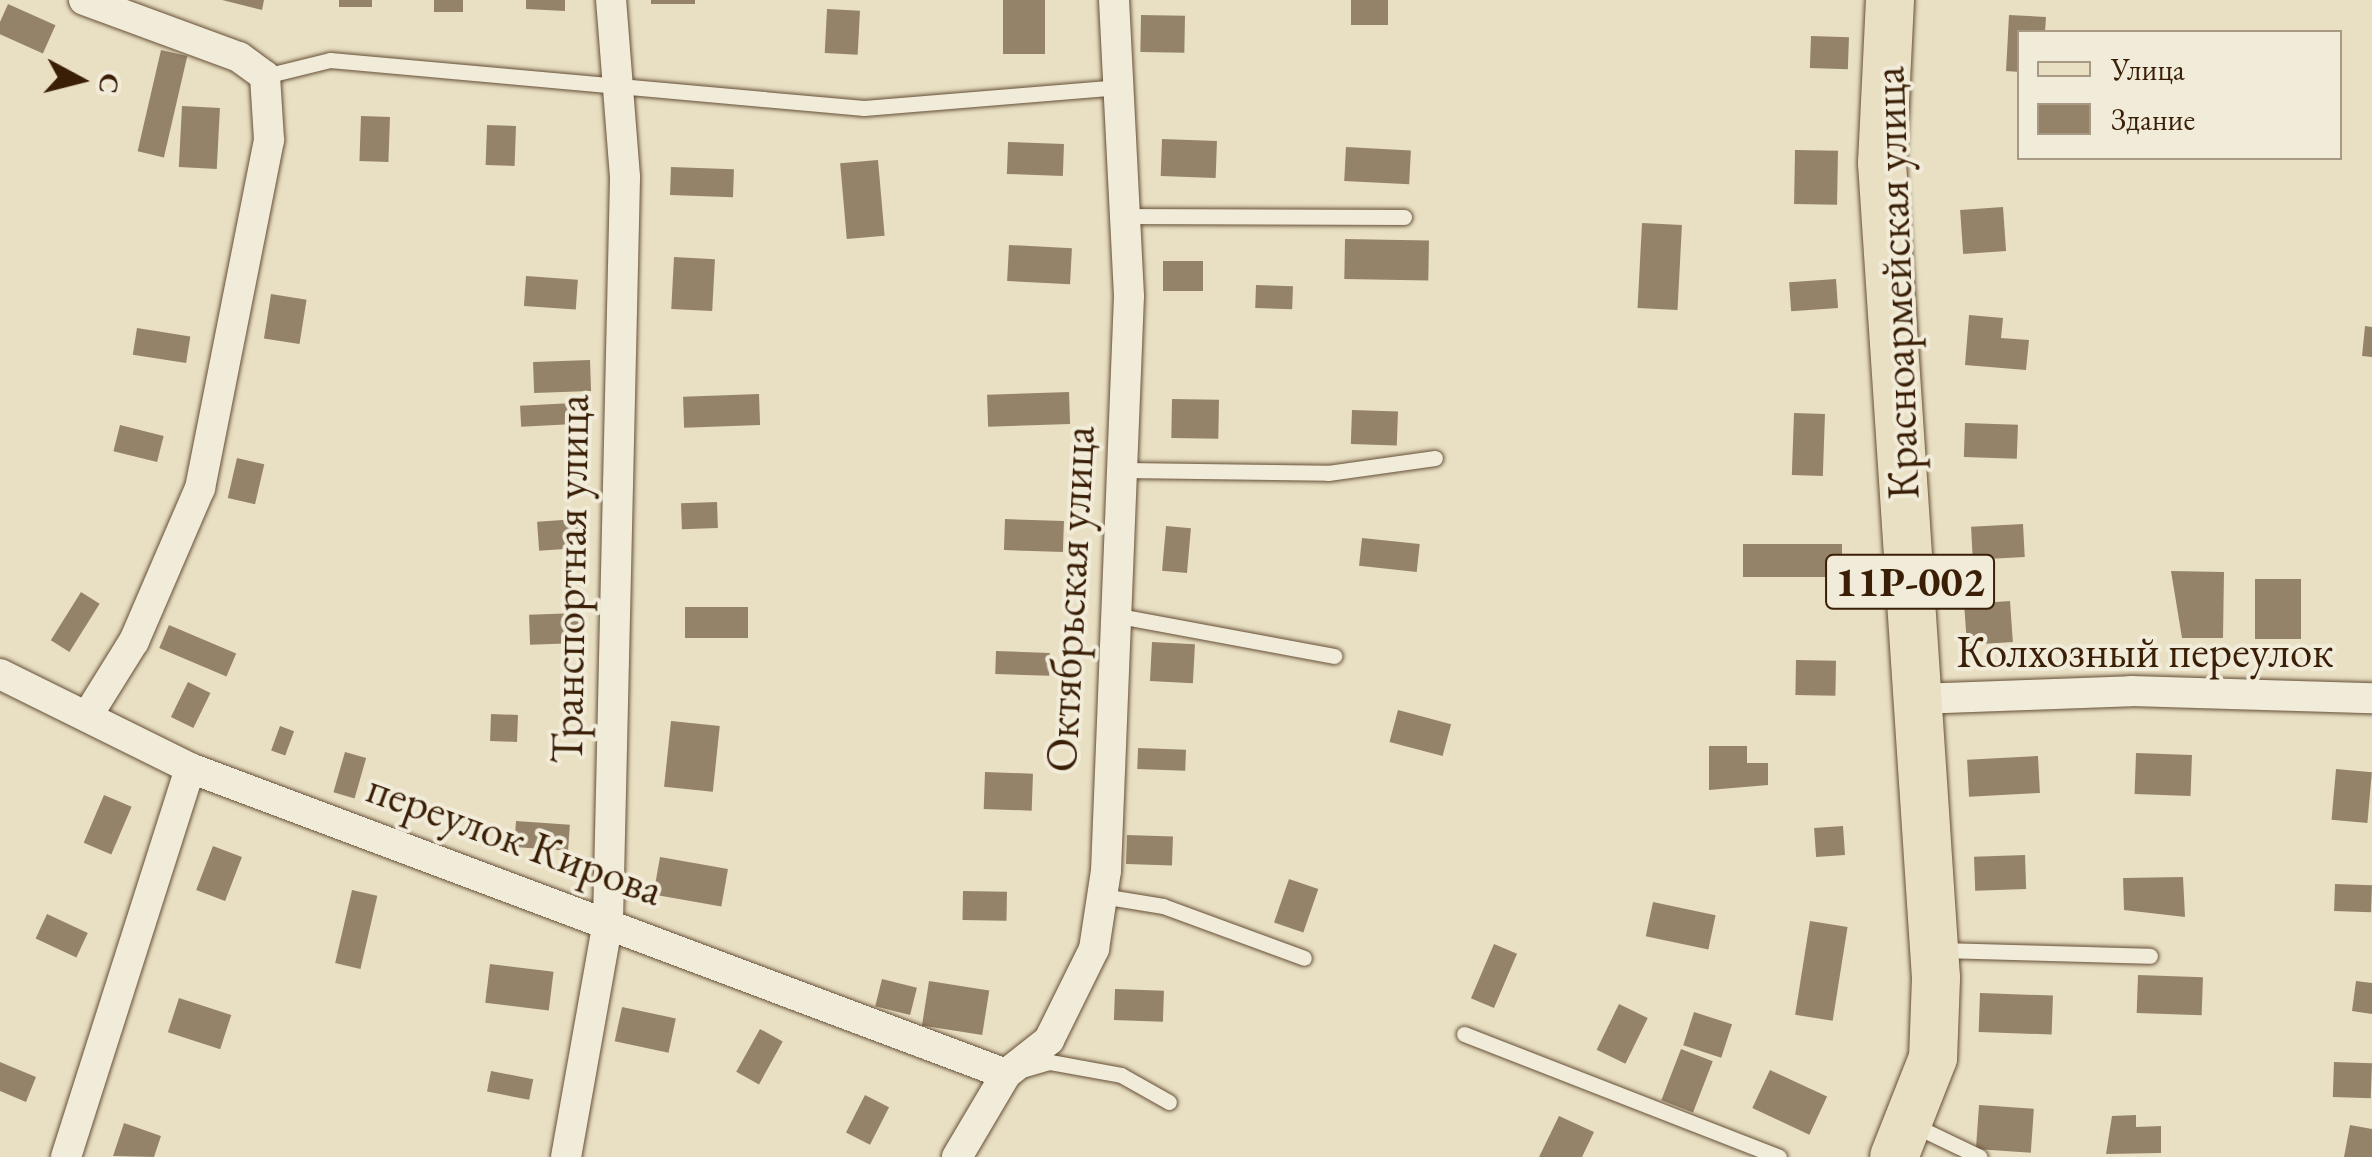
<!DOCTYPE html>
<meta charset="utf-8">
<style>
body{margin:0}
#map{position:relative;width:2372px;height:1157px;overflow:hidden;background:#e9e0c4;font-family:"EB Garamond",serif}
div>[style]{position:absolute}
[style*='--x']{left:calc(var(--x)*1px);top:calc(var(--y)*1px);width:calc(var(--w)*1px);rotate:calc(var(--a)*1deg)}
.building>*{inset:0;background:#958369;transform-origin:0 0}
.roads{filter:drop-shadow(0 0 2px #664f36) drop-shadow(0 0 2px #664f36)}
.lane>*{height:15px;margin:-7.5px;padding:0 7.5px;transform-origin:7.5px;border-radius:7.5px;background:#f1ebd9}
.street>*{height:30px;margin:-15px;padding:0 15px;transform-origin:15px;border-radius:15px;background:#f1ebd9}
.primary>*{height:48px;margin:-24px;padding:0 24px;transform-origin:24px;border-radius:24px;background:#e9e0c4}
span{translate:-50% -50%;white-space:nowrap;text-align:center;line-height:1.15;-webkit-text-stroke:8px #f1ebd9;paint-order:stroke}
.shield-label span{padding:2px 8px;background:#f1ebd9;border:2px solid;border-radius:8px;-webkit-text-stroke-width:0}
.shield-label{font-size:42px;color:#3a1f06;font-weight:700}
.street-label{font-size:45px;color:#3a1f06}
.legend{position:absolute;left:2017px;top:30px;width:325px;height:130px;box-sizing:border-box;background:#f1ebd9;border:2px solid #a89985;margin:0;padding:12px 18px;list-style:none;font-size:30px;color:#3a1f06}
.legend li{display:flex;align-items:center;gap:20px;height:50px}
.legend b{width:50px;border:2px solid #a89985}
.north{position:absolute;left:30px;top:30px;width:100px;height:100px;-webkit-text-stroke:8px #f1ebd9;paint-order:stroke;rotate:97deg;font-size:28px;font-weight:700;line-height:40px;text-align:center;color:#3a1f06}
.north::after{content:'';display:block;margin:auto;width:35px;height:45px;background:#3a1f06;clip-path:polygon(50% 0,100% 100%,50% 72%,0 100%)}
</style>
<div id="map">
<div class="building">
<i style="clip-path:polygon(222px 0,264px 0,262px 10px)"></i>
<i style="left:339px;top:0;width:33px;height:7px"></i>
<i style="left:434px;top:0;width:29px;height:12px"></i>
<i style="clip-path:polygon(526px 0,565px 0,565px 11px,526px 9px)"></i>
<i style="left:651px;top:0;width:44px;height:4px"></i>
<i style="left:1003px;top:0;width:42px;height:54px"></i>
<i style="left:1351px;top:0;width:37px;height:25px"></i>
<i style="left:8px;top:4px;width:52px;height:31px;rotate:24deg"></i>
<i style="left:827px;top:9px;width:33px;height:44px;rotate:3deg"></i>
<i style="left:1141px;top:15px;width:44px;height:37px;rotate:1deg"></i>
<i style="clip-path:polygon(2009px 15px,2046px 17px,2045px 32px,2020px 32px,2020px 72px,2006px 71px)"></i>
<i style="left:1811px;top:36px;width:38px;height:32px;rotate:2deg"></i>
<i style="left:161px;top:50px;width:27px;height:104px;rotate:13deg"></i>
<i style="left:182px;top:106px;width:38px;height:61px;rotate:3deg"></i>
<i style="left:361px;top:116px;width:29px;height:45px;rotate:2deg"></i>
<i style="left:487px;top:125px;width:29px;height:40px;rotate:2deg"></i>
<i style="left:1162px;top:139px;width:55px;height:37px;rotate:2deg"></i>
<i style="left:1008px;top:142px;width:56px;height:32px;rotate:2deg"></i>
<i style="left:1346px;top:147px;width:65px;height:34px;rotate:3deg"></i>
<i style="left:1795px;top:150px;width:43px;height:54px;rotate:1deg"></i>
<i style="left:878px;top:160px;width:76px;height:38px;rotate:85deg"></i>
<i style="left:671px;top:167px;width:63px;height:28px;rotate:2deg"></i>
<i style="left:2003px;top:207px;width:44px;height:43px;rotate:86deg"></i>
<i style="left:1642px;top:223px;width:40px;height:85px;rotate:3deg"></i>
<i style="left:1345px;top:239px;width:84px;height:40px;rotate:1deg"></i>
<i style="left:1009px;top:245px;width:63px;height:36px;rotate:3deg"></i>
<i style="left:674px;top:257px;width:41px;height:52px;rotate:3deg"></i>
<i style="left:1163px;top:261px;width:40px;height:30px"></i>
<i style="left:526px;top:276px;width:52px;height:30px;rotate:4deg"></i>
<i style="left:1836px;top:279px;width:29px;height:47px;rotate:86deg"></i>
<i style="left:1256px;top:285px;width:37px;height:23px;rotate:2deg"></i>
<i style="left:271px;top:294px;width:36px;height:45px;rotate:9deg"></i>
<i style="clip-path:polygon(1969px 315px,2003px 318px,2001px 338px,2029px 340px,2026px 370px,1965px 365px)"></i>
<i style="clip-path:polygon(2365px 326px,2372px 327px,2372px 357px,2362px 356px)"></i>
<i style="left:137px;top:328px;width:54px;height:27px;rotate:9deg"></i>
<i style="left:590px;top:360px;width:31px;height:57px;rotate:88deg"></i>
<i style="left:1069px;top:392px;width:32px;height:82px;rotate:88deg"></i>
<i style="left:759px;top:394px;width:31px;height:76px;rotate:88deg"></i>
<i style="left:1172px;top:399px;width:47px;height:39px;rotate:1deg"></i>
<i style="left:573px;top:403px;width:21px;height:53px;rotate:87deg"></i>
<i style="left:1352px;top:410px;width:46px;height:34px;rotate:2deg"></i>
<i style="left:1794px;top:413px;width:31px;height:62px;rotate:2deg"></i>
<i style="left:1965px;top:423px;width:53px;height:34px;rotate:2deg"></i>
<i style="left:120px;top:425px;width:45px;height:27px;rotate:14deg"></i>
<i style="left:237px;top:458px;width:28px;height:41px;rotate:13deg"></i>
<i style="left:717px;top:502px;width:26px;height:36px;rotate:88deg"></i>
<i style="left:577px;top:519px;width:29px;height:40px;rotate:86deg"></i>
<i style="left:1005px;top:519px;width:59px;height:31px;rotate:2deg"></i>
<i style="left:2023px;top:524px;width:33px;height:52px;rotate:87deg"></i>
<i style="left:1166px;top:526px;width:25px;height:45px;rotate:5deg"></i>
<i style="left:1362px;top:538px;width:58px;height:28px;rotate:6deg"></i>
<i style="left:1842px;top:544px;width:33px;height:99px;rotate:90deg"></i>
<i style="clip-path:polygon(2171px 571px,2224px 572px,2223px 638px,2182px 638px)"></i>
<i style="left:2255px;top:579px;width:46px;height:60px"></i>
<i style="left:81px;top:592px;width:22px;height:57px;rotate:32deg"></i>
<i style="left:2010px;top:601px;width:41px;height:46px;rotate:86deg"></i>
<i style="left:685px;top:607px;width:63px;height:31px"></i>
<i style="left:578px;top:613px;width:30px;height:49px;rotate:88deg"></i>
<i style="left:169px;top:625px;width:73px;height:25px;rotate:23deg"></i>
<i style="left:1152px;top:642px;width:43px;height:39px;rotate:3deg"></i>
<i style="left:996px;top:651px;width:54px;height:23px;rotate:2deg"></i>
<i style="left:1796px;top:660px;width:40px;height:35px;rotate:1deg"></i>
<i style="left:188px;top:682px;width:25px;height:39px;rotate:26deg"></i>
<i style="left:1398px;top:710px;width:55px;height:33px;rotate:15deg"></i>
<i style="left:491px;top:714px;width:27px;height:27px;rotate:2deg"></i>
<i style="left:671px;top:721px;width:49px;height:66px;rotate:6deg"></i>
<i style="left:280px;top:726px;width:15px;height:26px;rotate:20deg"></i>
<i style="clip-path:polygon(1709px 746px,1747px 746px,1747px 763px,1768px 763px,1768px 785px,1709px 790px)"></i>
<i style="left:1138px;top:748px;width:48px;height:21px;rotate:2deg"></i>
<i style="left:345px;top:752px;width:22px;height:42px;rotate:16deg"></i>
<i style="left:2136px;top:753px;width:56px;height:41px;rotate:2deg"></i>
<i style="left:2038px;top:756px;width:37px;height:71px;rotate:87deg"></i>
<i style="left:2336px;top:769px;width:36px;height:51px;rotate:5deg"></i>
<i style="left:985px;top:772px;width:48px;height:37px;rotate:2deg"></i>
<i style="left:104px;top:795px;width:30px;height:52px;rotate:23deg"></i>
<i style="left:516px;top:821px;width:54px;height:26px;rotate:4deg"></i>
<i style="left:1843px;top:826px;width:29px;height:29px;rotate:86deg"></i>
<i style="left:1127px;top:835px;width:46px;height:29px;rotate:2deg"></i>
<i style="left:213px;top:846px;width:31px;height:47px;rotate:21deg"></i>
<i style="left:2025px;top:855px;width:34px;height:51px;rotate:88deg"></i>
<i style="left:660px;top:857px;width:69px;height:38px;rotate:10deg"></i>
<i style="clip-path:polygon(2183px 877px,2185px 917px,2124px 910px,2123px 878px)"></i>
<i style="left:1289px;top:879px;width:31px;height:46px;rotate:19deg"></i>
<i style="left:2335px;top:884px;width:37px;height:27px;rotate:2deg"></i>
<i style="left:352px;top:890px;width:26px;height:75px;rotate:13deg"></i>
<i style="left:963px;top:891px;width:44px;height:29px;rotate:1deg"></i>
<i style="left:1653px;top:902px;width:64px;height:35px;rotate:12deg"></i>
<i style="left:47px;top:914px;width:45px;height:27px;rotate:25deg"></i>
<i style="left:1810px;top:921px;width:38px;height:95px;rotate:9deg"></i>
<i style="left:1494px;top:944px;width:25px;height:59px;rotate:23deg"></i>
<i style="left:490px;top:964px;width:64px;height:39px;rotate:7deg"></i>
<i style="left:2138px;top:975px;width:65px;height:38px;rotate:2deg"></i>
<i style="left:882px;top:979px;width:36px;height:28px;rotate:14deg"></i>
<i style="left:929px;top:981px;width:61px;height:45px;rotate:9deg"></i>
<i style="clip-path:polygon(2356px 981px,2372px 983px,2372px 1014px,2352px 1011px)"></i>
<i style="left:1115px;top:989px;width:49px;height:31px;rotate:2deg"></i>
<i style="left:1980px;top:993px;width:73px;height:39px;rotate:2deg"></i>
<i style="left:179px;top:998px;width:55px;height:36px;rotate:18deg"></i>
<i style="left:1619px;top:1004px;width:32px;height:51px;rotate:26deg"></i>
<i style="left:622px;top:1007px;width:55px;height:35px;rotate:12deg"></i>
<i style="left:1694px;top:1012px;width:40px;height:35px;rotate:18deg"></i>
<i style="left:760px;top:1029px;width:26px;height:49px;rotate:29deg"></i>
<i style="left:1681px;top:1049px;width:34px;height:55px;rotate:21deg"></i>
<i style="clip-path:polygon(0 1062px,36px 1077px,26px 1102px,0 1091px)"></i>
<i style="left:2334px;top:1062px;width:38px;height:35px;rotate:2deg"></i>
<i style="left:1770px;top:1070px;width:63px;height:42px;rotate:25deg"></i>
<i style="left:491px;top:1071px;width:43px;height:21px;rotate:11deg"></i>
<i style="left:865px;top:1095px;width:27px;height:42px;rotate:27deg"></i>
<i style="left:1979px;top:1105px;width:55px;height:44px;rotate:4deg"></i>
<i style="clip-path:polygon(2136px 1115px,2136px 1127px,2161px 1126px,2161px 1153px,2106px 1154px,2112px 1116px)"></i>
<i style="clip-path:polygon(1559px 1116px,1594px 1132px,1582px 1157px,1539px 1157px)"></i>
<i style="clip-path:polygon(124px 1123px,161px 1136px,154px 1157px,113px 1156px)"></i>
<i style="clip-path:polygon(2350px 1125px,2372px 1129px,2372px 1157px,2344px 1157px)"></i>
</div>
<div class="roads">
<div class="lane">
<i style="--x:265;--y:76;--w:67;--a:-13.8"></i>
<i style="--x:330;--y:60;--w:536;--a:5.14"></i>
<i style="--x:864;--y:108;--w:257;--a:-4.7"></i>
<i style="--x:1125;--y:216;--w:279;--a:0.2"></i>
<i style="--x:1125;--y:470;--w:203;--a:0.8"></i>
<i style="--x:1328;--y:473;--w:108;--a:-8"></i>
<i style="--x:1119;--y:616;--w:219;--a:10.5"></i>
<i style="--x:1102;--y:896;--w:62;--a:9.3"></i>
<i style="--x:1163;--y:906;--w:150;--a:20.2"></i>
<i style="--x:1939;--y:950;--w:211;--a:1.6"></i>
<i style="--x:1464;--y:1034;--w:338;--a:21.3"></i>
<i style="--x:1025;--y:1069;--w:26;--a:-16"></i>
<i style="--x:1050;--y:1062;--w:72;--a:10.4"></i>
<i style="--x:1121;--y:1075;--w:55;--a:29.4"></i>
<i style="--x:1911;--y:1124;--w:76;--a:25.6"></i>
</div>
<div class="street">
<i style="--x:84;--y:0;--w:165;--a:20.2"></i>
<i style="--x:239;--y:57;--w:32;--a:36"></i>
<i style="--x:265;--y:76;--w:64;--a:86.4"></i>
<i style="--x:269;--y:140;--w:355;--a:101.2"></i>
<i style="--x:200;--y:488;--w:167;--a:113.3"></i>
<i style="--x:134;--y:641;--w:87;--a:121.9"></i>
<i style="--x:0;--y:674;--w:212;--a:26.3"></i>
<i style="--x:190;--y:768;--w:871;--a:20.56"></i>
<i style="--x:1917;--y:699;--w:214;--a:-2.1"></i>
<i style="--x:2131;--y:691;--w:241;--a:1.7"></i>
<i style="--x:66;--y:1157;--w:408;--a:-72.3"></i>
<i style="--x:566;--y:1157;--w:239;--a:-79.9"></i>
<i style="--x:608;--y:922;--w:745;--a:-88.69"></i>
<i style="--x:625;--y:177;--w:178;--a:-94.5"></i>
<i style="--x:957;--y:1157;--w:96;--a:-59.4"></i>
<i style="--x:1006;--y:1074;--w:55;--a:-38.3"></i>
<i style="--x:1049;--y:1040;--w:102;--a:-63.7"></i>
<i style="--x:1094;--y:949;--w:79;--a:-81.3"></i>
<i style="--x:1106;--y:871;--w:575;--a:-87.71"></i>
<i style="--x:1129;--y:296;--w:296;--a:-92.9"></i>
</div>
<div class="primary">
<i style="--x:1890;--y:0;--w:163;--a:92.8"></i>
<i style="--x:1882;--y:163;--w:817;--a:86.21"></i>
<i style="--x:1936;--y:978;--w:80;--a:92.1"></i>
<i style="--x:1933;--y:1058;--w:106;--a:111.5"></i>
</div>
</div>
<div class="shield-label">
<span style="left:1910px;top:582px">11Р-002</span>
</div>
<div class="street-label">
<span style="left:1896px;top:283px;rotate:-92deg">Красноармейская улица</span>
<span style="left:570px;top:579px;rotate:-89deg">Транспортная улица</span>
<span style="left:1070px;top:599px;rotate:-87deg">Октябрьская улица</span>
<span style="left:2145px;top:652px">Колхозный переулок</span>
<span style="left:515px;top:839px;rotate:20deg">переулок Кирова</span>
</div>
<ul class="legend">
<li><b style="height:12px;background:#e9e0c4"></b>Улица</li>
<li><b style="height:28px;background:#958369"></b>Здание</li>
</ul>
<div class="north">С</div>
</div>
